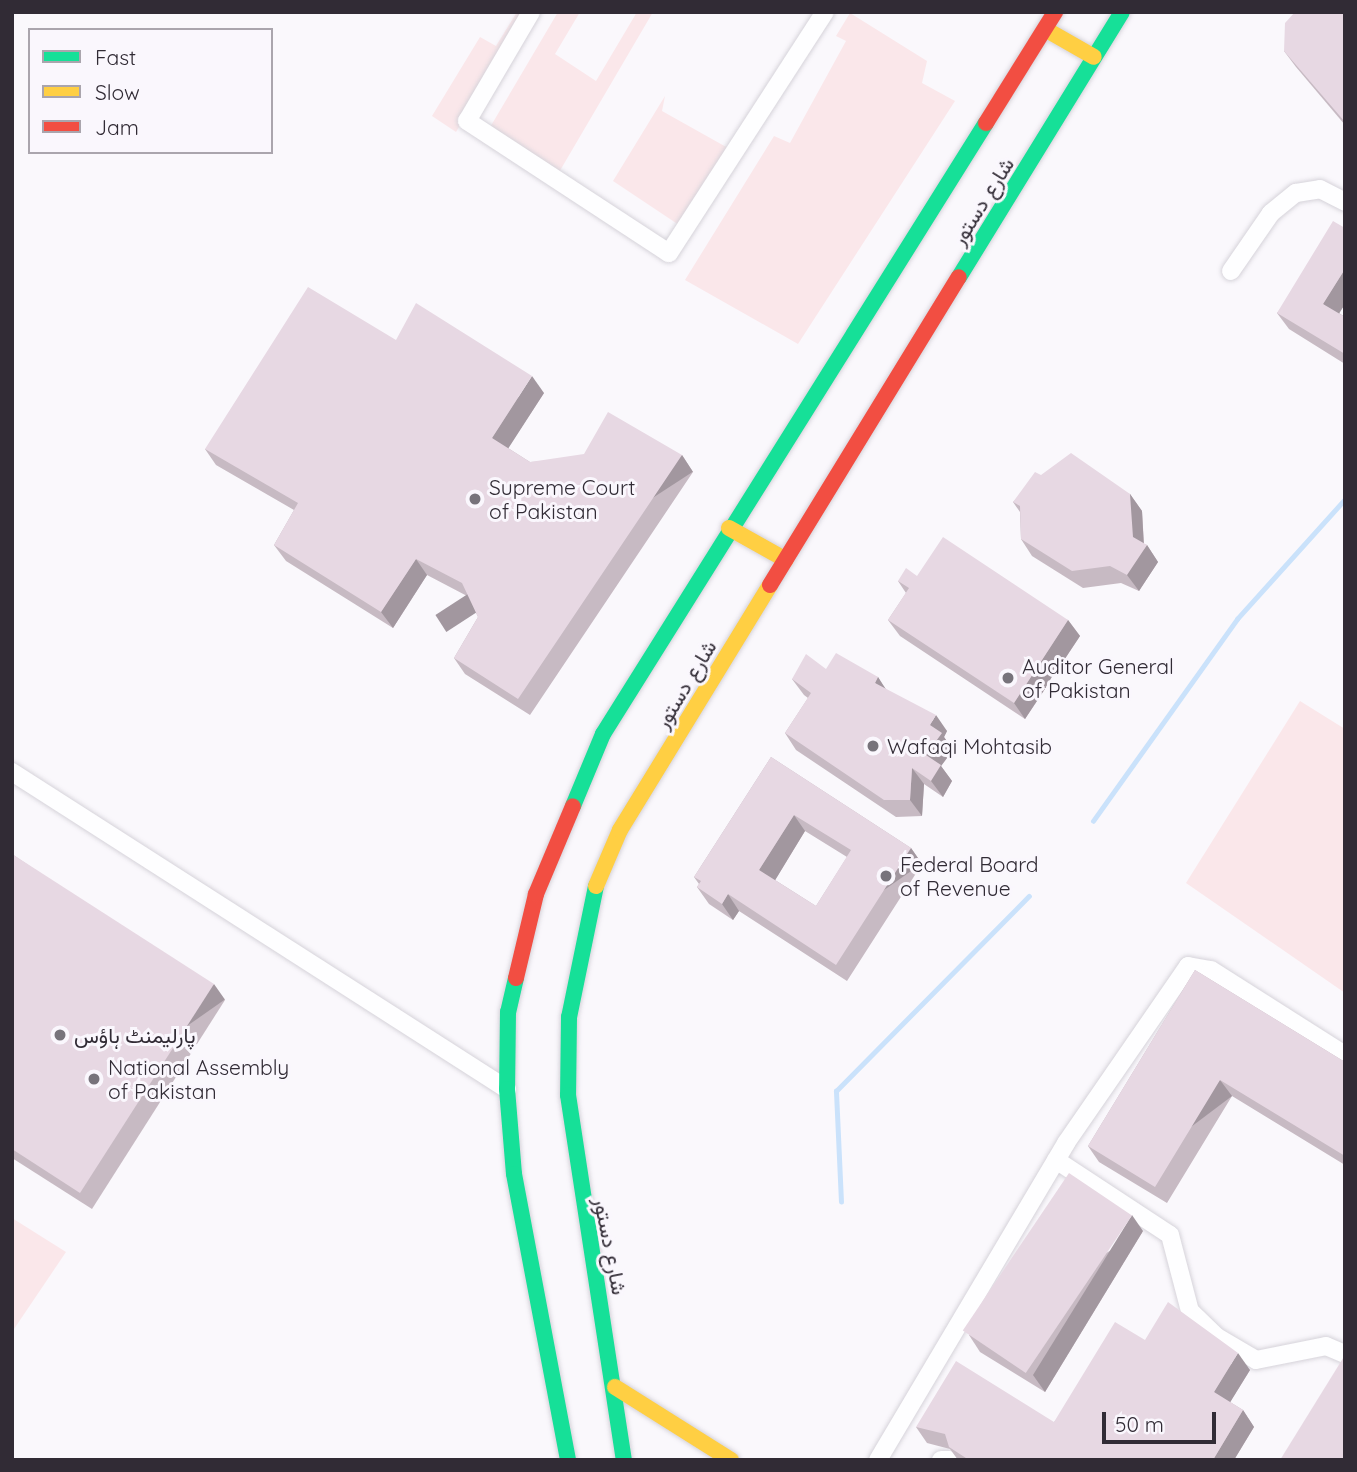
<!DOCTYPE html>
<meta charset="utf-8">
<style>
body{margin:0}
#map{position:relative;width:1357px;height:1472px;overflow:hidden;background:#faf8fc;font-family:Quicksand,Vazirmatn,sans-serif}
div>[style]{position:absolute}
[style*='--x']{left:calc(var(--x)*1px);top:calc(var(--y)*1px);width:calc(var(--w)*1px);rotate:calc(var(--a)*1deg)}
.green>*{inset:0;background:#fae7ea}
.stream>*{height:4.5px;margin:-2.25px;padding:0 2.25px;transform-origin:2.25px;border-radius:2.25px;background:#cae2fb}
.roads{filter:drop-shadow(0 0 2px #d6d3da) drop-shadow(0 0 2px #d6d3da)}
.street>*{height:18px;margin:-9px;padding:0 9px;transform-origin:9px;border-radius:9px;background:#fefeff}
.fast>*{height:16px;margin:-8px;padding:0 8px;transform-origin:8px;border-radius:8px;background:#16e098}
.slow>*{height:16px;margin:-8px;padding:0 8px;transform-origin:8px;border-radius:8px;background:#ffcf43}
.jam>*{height:16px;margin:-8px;padding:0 8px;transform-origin:8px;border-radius:8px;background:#f24e42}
.wall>*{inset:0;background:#c7bac3}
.shaded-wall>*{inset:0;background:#a2979f;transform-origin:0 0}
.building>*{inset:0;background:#e7d8e3;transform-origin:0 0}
.dots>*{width:19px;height:19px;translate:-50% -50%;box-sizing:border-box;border:4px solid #faf7fd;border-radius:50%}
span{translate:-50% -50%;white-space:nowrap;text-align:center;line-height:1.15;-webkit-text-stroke:6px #faf7fd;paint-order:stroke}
.street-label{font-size:21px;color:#312b35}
.poi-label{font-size:21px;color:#312b35}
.left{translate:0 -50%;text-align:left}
.frame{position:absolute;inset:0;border:14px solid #312b35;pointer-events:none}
.legend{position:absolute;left:28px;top:28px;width:245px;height:126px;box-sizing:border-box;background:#faf7fd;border:2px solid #aaa5ad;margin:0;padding:9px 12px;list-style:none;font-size:21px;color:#312b35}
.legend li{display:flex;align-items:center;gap:14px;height:35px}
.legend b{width:35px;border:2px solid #aaa5ad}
.scale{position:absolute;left:1102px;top:1412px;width:114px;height:32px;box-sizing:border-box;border:4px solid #312b35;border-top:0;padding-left:9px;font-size:21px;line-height:24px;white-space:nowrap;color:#312b35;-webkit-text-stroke:5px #faf7fd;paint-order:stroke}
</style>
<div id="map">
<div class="green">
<i style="clip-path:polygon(517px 12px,528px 12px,456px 132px,432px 116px,480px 37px,496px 46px)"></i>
<i style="clip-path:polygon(558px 12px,580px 12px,555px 54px,596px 81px,637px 12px,653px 12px,558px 174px,489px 129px)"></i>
<i style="clip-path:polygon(850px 13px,927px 61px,922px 83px,955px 101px,798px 344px,685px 280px,774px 136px,790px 143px,846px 41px,836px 36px)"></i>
<i style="clip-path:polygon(665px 96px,662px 111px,728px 148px,682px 227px,613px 181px)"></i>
<i style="clip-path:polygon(1300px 701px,1345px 729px,1345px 993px,1186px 883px)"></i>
<i style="clip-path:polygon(12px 1218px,66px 1252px,12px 1332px)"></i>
</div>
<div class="stream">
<i style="--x:1093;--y:821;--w:248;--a:-54.5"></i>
<i style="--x:1237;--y:619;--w:161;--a:-48"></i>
<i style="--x:841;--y:1202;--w:111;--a:-92.6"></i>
<i style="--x:836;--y:1091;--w:274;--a:-45.3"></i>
</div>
<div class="roads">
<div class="street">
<i style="--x:531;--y:12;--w:126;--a:120.4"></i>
<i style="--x:467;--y:121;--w:241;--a:33.2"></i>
<i style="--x:669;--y:253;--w:287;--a:-57.1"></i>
<i style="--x:1231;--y:271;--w:70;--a:-55.4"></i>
<i style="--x:1271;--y:213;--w:32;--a:-39"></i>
<i style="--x:1296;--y:193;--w:24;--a:-9"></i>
<i style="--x:1320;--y:189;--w:28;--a:27"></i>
<i style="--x:12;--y:772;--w:588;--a:32.64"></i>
<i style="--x:1056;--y:1160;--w:136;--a:33.3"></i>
<i style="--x:1170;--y:1235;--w:79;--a:75.3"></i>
<i style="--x:1190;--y:1311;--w:37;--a:44"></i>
<i style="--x:1217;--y:1337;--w:45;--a:30.5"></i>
<i style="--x:1256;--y:1360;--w:71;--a:-11.3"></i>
<i style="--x:1326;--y:1346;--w:21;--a:23"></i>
<i style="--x:878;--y:1460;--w:369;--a:-59.3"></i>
<i style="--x:1066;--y:1143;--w:215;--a:-55.4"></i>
<i style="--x:1188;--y:966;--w:23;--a:10"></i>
<i style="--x:1211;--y:970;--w:159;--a:32.4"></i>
<i style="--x:941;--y:1460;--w:9;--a:0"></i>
</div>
<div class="fast">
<i style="--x:959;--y:277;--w:311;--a:-58.4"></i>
<i style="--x:573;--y:806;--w:78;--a:-67.4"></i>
<i style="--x:603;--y:734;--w:721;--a:-57.92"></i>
<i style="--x:596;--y:886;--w:134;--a:101.6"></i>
<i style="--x:569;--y:1017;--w:78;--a:90.7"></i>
<i style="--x:568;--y:1095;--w:369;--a:81.3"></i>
<i style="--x:516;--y:978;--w:35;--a:103"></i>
<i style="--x:508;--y:1012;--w:77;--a:90.7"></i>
<i style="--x:507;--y:1089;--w:85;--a:85.3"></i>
<i style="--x:514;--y:1174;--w:291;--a:79.3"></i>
</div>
<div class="slow">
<i style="--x:1045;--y:29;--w:56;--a:29.7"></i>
<i style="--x:729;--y:528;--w:65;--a:29.3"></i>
<i style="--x:596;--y:886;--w:61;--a:-66.8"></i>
<i style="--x:620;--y:830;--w:287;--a:-58.5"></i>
<i style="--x:615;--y:1387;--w:137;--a:32.2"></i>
</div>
<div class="jam">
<i style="--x:986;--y:123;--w:131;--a:-58.1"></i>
<i style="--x:770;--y:585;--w:361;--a:-58.5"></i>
<i style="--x:516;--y:978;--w:86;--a:-76.6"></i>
<i style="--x:536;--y:894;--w:95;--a:-67.2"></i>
</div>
</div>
<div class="wall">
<i style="clip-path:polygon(1345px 12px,1345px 125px,1296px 67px,1284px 51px)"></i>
<i style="clip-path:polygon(1345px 228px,1345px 304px,1339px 313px,1345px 317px,1345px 364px,1289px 329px,1277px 313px)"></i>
<i style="clip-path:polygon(544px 393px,508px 448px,530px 462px,682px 455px,693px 472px,530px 715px,465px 674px,454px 658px,478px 617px,469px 597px,427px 575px,393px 628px,286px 561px,274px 545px,294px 510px,216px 465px,205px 449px)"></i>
<i style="clip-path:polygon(1041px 475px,1130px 494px,1142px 511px,1144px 544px,1147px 545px,1158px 562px,1139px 591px,1121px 583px,1083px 588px,1032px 556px,1021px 539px,1020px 512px,1013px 502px)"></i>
<i style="clip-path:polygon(917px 576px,1068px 620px,1080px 636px,1025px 719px,900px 636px,888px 620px,906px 593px,898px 581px)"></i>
<i style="clip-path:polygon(826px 669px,878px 677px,885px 689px,947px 731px,944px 737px,953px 750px,941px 766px,952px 781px,943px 797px,924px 784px,922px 816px,896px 817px,796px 750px,785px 733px,808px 698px,804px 695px,792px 679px)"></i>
<i style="clip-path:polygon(evenodd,771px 757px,911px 848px,922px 864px,847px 981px,739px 911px,733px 920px,709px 904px,697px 887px,699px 884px,694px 877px,771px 757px,805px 831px,847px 857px,816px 906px,775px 880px,805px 831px)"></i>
<i style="clip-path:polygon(12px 854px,225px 1000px,92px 1209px,12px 1158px)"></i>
<i style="clip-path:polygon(1195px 970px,1345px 1062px,1345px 1165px,1232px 1096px,1167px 1203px,1099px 1162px,1088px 1146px)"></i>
<i style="clip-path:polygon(1143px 1231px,1045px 1392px,980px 1352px,969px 1335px)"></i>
<i style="clip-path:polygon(1145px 1340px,1250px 1370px,1230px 1402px,1243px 1410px,1254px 1427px,1234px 1460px,958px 1460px,950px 1449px,927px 1443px,916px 1427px,1054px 1422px)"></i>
</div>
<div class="shaded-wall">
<i style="clip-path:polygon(1345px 269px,1345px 304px,1335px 320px,1323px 304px)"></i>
<i style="clip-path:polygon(532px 376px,544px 393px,504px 455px,492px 438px)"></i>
<i style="left:682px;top:455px;width:20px;height:294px;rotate:57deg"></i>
<i style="clip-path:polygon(1130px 494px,1142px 511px,1144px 549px,1147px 545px,1158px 562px,1139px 591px,1127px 575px)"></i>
<i style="clip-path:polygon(416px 559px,427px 575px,393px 628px,381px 612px)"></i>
<i style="clip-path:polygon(1068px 620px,1080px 636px,1025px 719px,1014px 703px)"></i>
<i style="clip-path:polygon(878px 677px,889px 694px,875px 683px)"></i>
<i style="clip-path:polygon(936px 715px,947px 731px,944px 737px,953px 750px,941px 766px,952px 781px,943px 797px,931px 781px,926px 755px,930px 725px)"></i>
<i style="clip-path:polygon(912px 768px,924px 784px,922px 816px,910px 800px)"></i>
<i style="clip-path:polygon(794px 815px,805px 831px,771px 887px,759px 870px)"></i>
<i style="left:911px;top:848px;width:19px;height:139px;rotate:55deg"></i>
<i style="clip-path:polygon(728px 894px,739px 911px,733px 920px,722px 904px)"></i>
<i style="left:214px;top:984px;width:19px;height:248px;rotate:55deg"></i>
<i style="left:1220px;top:1080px;width:20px;height:125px;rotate:53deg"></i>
<i style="clip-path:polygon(1132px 1215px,1143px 1231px,1045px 1392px,1033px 1375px)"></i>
<i style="clip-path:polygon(1238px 1353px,1250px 1370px,1226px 1409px,1214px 1392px)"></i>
<i style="clip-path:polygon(1243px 1410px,1254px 1427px,1234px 1460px,1213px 1460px)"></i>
</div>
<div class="building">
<i style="clip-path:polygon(1295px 12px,1345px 12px,1345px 122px,1284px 51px,1285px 23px)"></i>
<i style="clip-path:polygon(1333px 221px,1345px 228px,1345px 269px,1323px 304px,1345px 317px,1345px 354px,1277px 313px)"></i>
<i style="clip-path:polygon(308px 287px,396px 340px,416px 303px,532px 376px,492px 438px,530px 462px,584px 454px,608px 412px,682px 455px,518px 699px,454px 658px,478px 617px,462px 583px,416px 559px,381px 612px,274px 545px,298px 503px,205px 449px)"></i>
<i style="clip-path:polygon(1071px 453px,1130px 494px,1133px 537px,1147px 545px,1127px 575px,1110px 566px,1072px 571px,1021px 539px,1020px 506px,1013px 502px,1035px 472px,1041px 475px)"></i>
<i style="clip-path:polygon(943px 537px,1068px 620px,1014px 703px,888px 620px,909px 588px,898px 581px,906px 568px,917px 576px)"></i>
<i style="clip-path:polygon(836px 653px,878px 677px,875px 683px,936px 715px,930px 725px,942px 733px,926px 755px,941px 765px,931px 781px,912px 768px,910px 800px,884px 800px,785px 733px,811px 693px,792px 679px,806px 654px,826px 669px)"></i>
<i style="clip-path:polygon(evenodd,771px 757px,911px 848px,836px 965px,728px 894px,722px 904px,697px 887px,701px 881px,694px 877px,771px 757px,794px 815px,851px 850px,816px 906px,759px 870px,794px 815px)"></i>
<i style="clip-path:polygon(12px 854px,214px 984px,80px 1193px,12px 1149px)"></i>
<i style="clip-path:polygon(1195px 970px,1345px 1062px,1345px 1156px,1220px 1080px,1155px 1187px,1088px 1146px)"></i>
<i style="left:1069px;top:1173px;width:76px;height:190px;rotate:34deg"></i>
<i style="clip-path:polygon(1168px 1302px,1238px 1353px,1214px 1392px,1243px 1410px,1213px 1460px,969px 1460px,949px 1447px,945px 1434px,916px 1427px,956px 1361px,1054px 1422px,1115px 1322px,1145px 1340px)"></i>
<i style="clip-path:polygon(1345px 1355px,1345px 1460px,1280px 1460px)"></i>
</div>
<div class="dots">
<i style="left:475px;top:499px;background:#77737b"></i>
<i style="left:1008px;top:678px;background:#77737b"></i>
<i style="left:873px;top:746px;background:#77737b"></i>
<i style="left:886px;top:876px;background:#77737b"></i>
<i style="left:60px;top:1035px;background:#77737b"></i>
<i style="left:94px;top:1079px;background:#77737b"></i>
</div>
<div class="street-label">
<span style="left:982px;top:201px;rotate:-58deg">شارع دستور</span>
<span style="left:685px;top:684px;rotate:-59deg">شارع دستور</span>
<span style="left:611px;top:1246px;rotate:79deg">شارع دستور</span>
</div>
<div class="poi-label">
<span class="left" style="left:489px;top:499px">Supreme Court<br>of Pakistan</span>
<span class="left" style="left:1022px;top:678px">Auditor General<br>of Pakistan</span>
<span class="left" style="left:887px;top:746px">Wafaqi Mohtasib</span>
<span class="left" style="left:900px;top:876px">Federal Board<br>of Revenue</span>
<span class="left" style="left:74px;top:1035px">پارلیمنٹ ہاؤس</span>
<span class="left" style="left:108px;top:1079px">National Assembly<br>of Pakistan</span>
</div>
<div class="frame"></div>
<ul class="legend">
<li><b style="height:9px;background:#16e098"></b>Fast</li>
<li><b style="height:9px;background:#ffcf43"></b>Slow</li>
<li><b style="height:9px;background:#f24e42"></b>Jam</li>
</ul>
<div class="scale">50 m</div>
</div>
